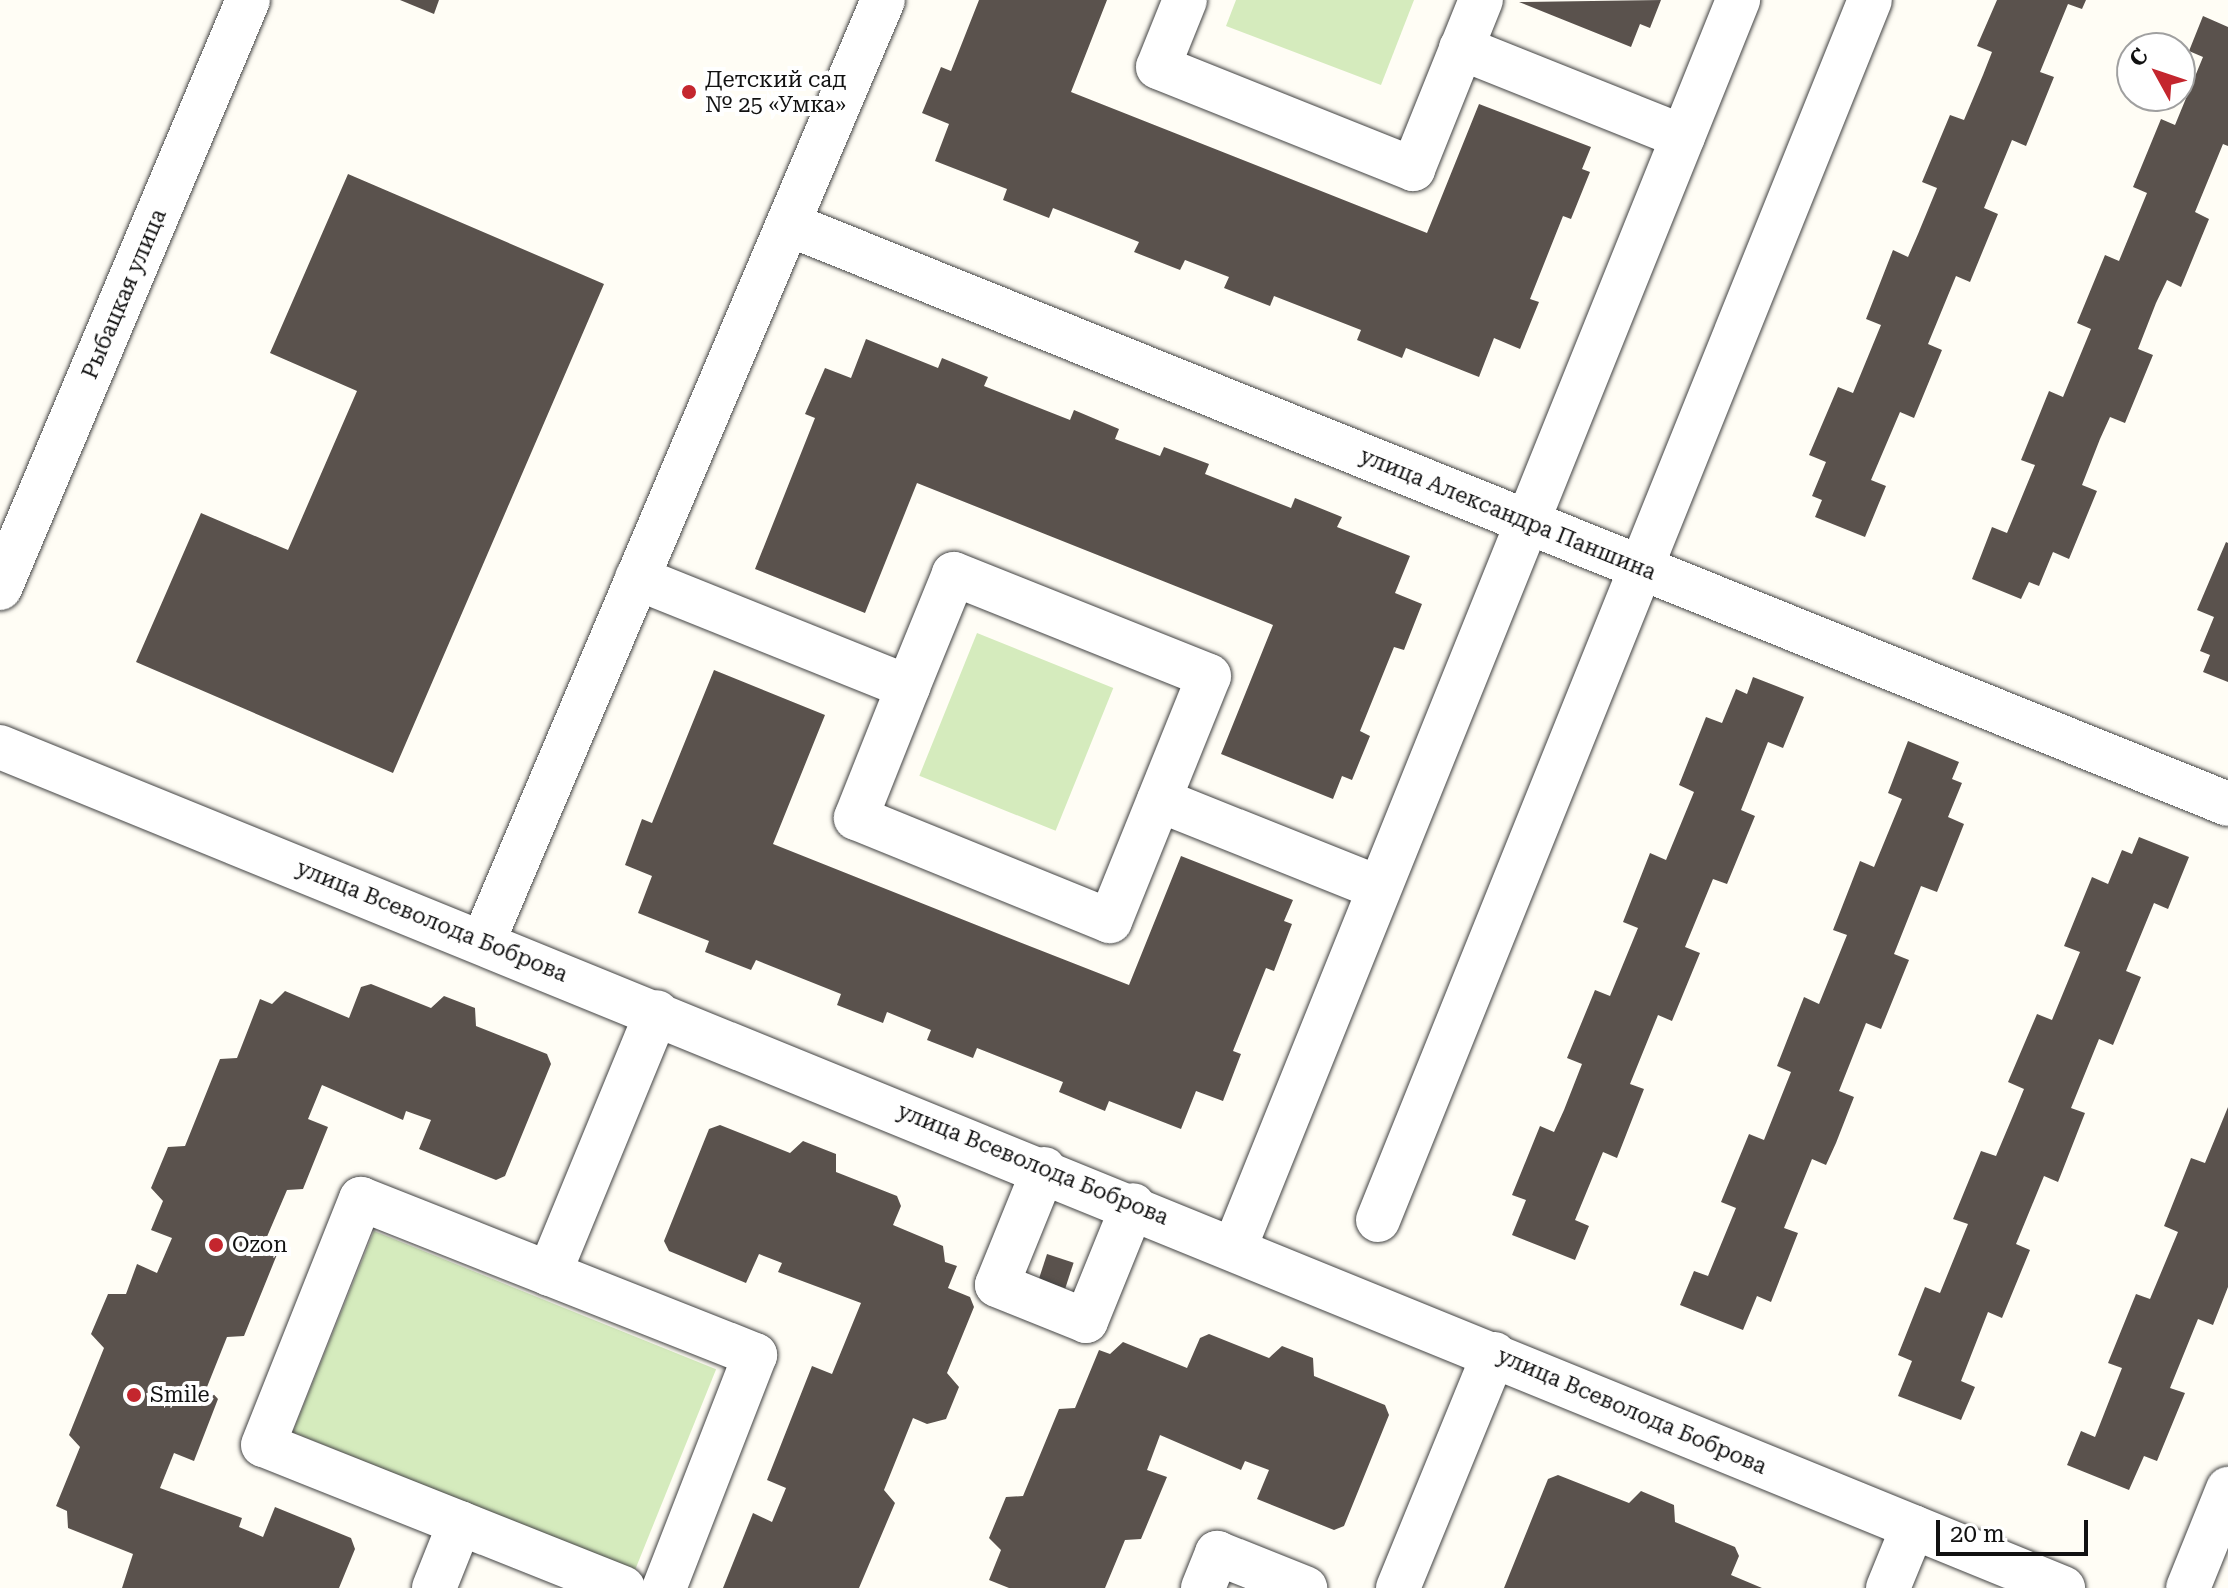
<!DOCTYPE html>
<meta charset="utf-8">
<style>
body{margin:0}
#map{position:relative;width:2228px;height:1588px;overflow:hidden;background:#fffdf5;font-family:"Roboto Serif",serif}
div>[style]{position:absolute}
[style*='--x']{left:calc(var(--x)*1px);top:calc(var(--y)*1px);width:calc(var(--w)*1px);rotate:calc(var(--a)*1deg)}
.green>*{inset:0;background:#d5ebbd;transform-origin:0 0}
.building>*{inset:0;background:#5a524d;transform-origin:0 0}
.roads{filter:drop-shadow(0 0 2px #444) drop-shadow(0 0 2px #444)}
.minor>*{height:44px;margin:-22px;padding:0 22px;transform-origin:22px;border-radius:22px;background:#fff}
.dots>*{width:22px;height:22px;translate:-50% -50%;box-sizing:border-box;border:4px solid #fff;border-radius:50%}
span{translate:-50% -50%;white-space:nowrap;text-align:center;line-height:1.15;-webkit-text-stroke:8px #fff;paint-order:stroke}
.poi-label{font-size:22px;color:#111}
.left{translate:0 -50%;text-align:left}
.street-label{font-size:22px;color:#111}
.north{position:absolute;left:2116px;top:32px;width:80px;height:80px;box-sizing:border-box;background:#fff;border:2px solid #a0a0a0;border-radius:50%;rotate:310deg;font-size:22px;font-weight:700;line-height:32px;text-align:center;color:#111}
.north::after{content:'';display:block;margin:auto;width:28px;height:36px;background:#c4262e;clip-path:polygon(50% 0,100% 100%,50% 72%,0 100%)}
.scale{position:absolute;left:1936px;top:1520px;width:152px;height:36px;box-sizing:border-box;border:4px solid #111;border-top:0;padding-left:10px;font-size:24px;line-height:28px;white-space:nowrap;color:#111;-webkit-text-stroke:6px #fff;paint-order:stroke}
</style>
<div id="map">
<div class="green">
<i style="clip-path:polygon(1236px 0,1414px 0,1381px 85px,1226px 26px)"></i>
<i style="left:977px;top:633px;width:147px;height:154px;rotate:22deg"></i>
<i style="left:374px;top:1231px;width:369px;height:217px;rotate:22deg"></i>
</div>
<div class="building">
<i style="clip-path:polygon(400px 0,439px 0,434px 14px)"></i>
<i style="clip-path:polygon(979px 0,1107px 0,1071px 92px,1427px 233px,1479px 104px,1591px 147px,1582px 169px,1590px 172px,1571px 219px,1563px 216px,1530px 299px,1539px 302px,1520px 349px,1494px 338px,1479px 377px,1406px 348px,1402px 358px,1357px 340px,1361px 330px,1274px 296px,1270px 306px,1224px 288px,1229px 277px,1185px 260px,1180px 270px,1134px 252px,1139px 242px,1053px 208px,1049px 218px,1003px 200px,1007px 189px,935px 161px,949px 124px,922px 113px,941px 67px,951px 71px)"></i>
<i style="clip-path:polygon(1661px 0,1650px 28px,1640px 24px,1631px 47px,1519px 2px)"></i>
<i style="clip-path:polygon(1997px 0,2086px 0,2082px 9px,2068px 4px,2040px 72px,2054px 77px,2026px 146px,2012px 140px,1984px 208px,1998px 214px,1970px 282px,1956px 276px,1928px 344px,1942px 350px,1914px 418px,1900px 412px,1871px 480px,1886px 486px,1865px 537px,1815px 517px,1822px 500px,1812px 496px,1826px 462px,1809px 455px,1838px 387px,1853px 393px,1881px 325px,1866px 319px,1893px 250px,1908px 257px,1918px 234px,1937px 188px,1922px 182px,1950px 115px,1964px 120px,1983px 75px,1992px 52px,1977px 46px)"></i>
<i style="clip-path:polygon(2203px 16px,2228px 27px,2228px 146px,2223px 144px,2195px 212px,2209px 219px,2181px 287px,2167px 280px,2156px 303px,2138px 349px,2153px 355px,2125px 423px,2110px 417px,2100px 439px,2082px 485px,2097px 491px,2069px 559px,2053px 552px,2039px 586px,2029px 582px,2021px 599px,1972px 579px,1992px 527px,2007px 533px,2035px 465px,2021px 460px,2049px 391px,2063px 397px,2091px 329px,2077px 323px,2105px 255px,2119px 261px,2147px 193px,2133px 187px,2161px 119px,2175px 125px,2203px 57px,2189px 51px)"></i>
<i style="clip-path:polygon(348px 174px,604px 284px,393px 773px,136px 662px,201px 513px,288px 550px,357px 391px,270px 353px)"></i>
<i style="clip-path:polygon(866px 339px,938px 368px,942px 358px,988px 377px,984px 386px,1070px 420px,1074px 410px,1119px 429px,1115px 439px,1160px 456px,1164px 447px,1209px 464px,1205px 474px,1291px 508px,1295px 498px,1342px 517px,1337px 527px,1410px 556px,1395px 593px,1422px 604px,1404px 650px,1394px 647px,1360px 731px,1370px 736px,1352px 780px,1342px 776px,1333px 799px,1221px 754px,1273px 625px,917px 483px,865px 613px,755px 569px,815px 418px,805px 414px,825px 368px,851px 378px)"></i>
<i style="clip-path:polygon(2226px 542px,2228px 543px,2228px 682px,2203px 672px,2210px 655px,2200px 651px,2214px 617px,2197px 610px)"></i>
<i style="clip-path:polygon(714px 670px,825px 715px,773px 844px,1004px 936px,1129px 985px,1181px 856px,1293px 900px,1284px 921px,1292px 924px,1274px 971px,1266px 968px,1233px 1051px,1241px 1054px,1223px 1101px,1196px 1091px,1181px 1129px,1109px 1101px,1105px 1111px,1059px 1092px,1063px 1082px,977px 1048px,973px 1058px,927px 1040px,931px 1030px,887px 1012px,883px 1023px,837px 1005px,841px 994px,756px 960px,751px 970px,705px 952px,709px 941px,638px 913px,652px 876px,625px 865px,642px 819px,652px 823px)"></i>
<i style="clip-path:polygon(1753px 677px,1804px 697px,1783px 748px,1768px 742px,1741px 810px,1755px 816px,1727px 884px,1713px 879px,1685px 947px,1700px 953px,1672px 1021px,1658px 1015px,1630px 1084px,1644px 1089px,1617px 1158px,1603px 1152px,1575px 1220px,1589px 1226px,1575px 1260px,1512px 1235px,1526px 1200px,1512px 1195px,1540px 1126px,1554px 1132px,1564px 1110px,1582px 1064px,1567px 1058px,1595px 990px,1610px 996px,1638px 928px,1623px 922px,1650px 853px,1666px 860px,1694px 792px,1679px 785px,1706px 717px,1722px 723px,1736px 689px,1747px 694px)"></i>
<i style="clip-path:polygon(1908px 741px,1959px 762px,1952px 779px,1962px 783px,1948px 817px,1964px 824px,1937px 892px,1921px 886px,1894px 954px,1909px 960px,1881px 1029px,1866px 1023px,1839px 1091px,1854px 1097px,1836px 1143px,1826px 1165px,1812px 1159px,1784px 1228px,1798px 1233px,1771px 1302px,1757px 1296px,1743px 1330px,1680px 1305px,1694px 1271px,1708px 1276px,1736px 1208px,1721px 1202px,1749px 1134px,1764px 1140px,1791px 1072px,1777px 1066px,1804px 997px,1819px 1004px,1847px 935px,1833px 930px,1860px 861px,1874px 867px,1902px 799px,1888px 793px)"></i>
<i style="clip-path:polygon(2139px 837px,2189px 857px,2168px 909px,2154px 903px,2126px 971px,2141px 977px,2113px 1045px,2099px 1039px,2071px 1108px,2085px 1113px,2058px 1182px,2044px 1176px,2016px 1244px,2030px 1250px,2002px 1318px,1988px 1312px,1961px 1381px,1975px 1387px,1961px 1420px,1898px 1396px,1912px 1361px,1898px 1355px,1925px 1287px,1940px 1293px,1968px 1224px,1953px 1219px,1981px 1151px,1996px 1156px,2015px 1111px,2024px 1089px,2008px 1082px,2037px 1014px,2052px 1020px,2080px 952px,2064px 946px,2092px 877px,2108px 884px,2122px 850px,2132px 854px)"></i>
<i style="clip-path:polygon(371px 984px,431px 1008px,444px 996px,475px 1008px,476px 1026px,547px 1054px,551px 1064px,505px 1176px,496px 1180px,419px 1149px,431px 1120px,406px 1111px,403px 1120px,322px 1085px,308px 1119px,328px 1127px,303px 1189px,287px 1190px,266px 1239px,278px 1252px,244px 1336px,227px 1337px,207px 1387px,218px 1399px,194px 1461px,174px 1453px,160px 1488px,242px 1518px,239px 1527px,263px 1537px,275px 1507px,351px 1538px,355px 1549px,339px 1588px,122px 1588px,133px 1554px,68px 1528px,67px 1511px,56px 1506px,80px 1447px,69px 1435px,104px 1348px,91px 1334px,108px 1294px,126px 1294px,137px 1264px,157px 1273px,172px 1238px,151px 1230px,163px 1201px,151px 1188px,168px 1147px,185px 1146px,220px 1059px,237px 1058px,260px 999px,272px 1004px,285px 991px,349px 1018px,361px 987px)"></i>
<i style="clip-path:polygon(2228px 1107px,2228px 1287px,2213px 1325px,2198px 1319px,2170px 1388px,2185px 1393px,2157px 1461px,2144px 1456px,2129px 1490px,2067px 1465px,2081px 1431px,2095px 1437px,2122px 1368px,2108px 1363px,2136px 1294px,2150px 1299px,2178px 1232px,2164px 1226px,2191px 1158px,2205px 1163px)"></i>
<i style="clip-path:polygon(720px 1125px,790px 1153px,803px 1141px,836px 1154px,836px 1172px,897px 1196px,901px 1206px,893px 1225px,943px 1246px,945px 1262px,957px 1266px,948px 1288px,970px 1297px,974px 1307px,947px 1373px,959px 1387px,946px 1419px,927px 1424px,913px 1418px,884px 1490px,895px 1503px,859px 1588px,723px 1588px,753px 1513px,772px 1522px,786px 1488px,767px 1480px,812px 1366px,832px 1374px,861px 1303px,778px 1272px,782px 1263px,759px 1254px,746px 1283px,669px 1251px,664px 1241px,709px 1129px)"></i>
<i style="left:1047px;top:1254px;width:28px;height:27px;rotate:18deg"></i>
<i style="clip-path:polygon(1209px 1334px,1269px 1358px,1282px 1346px,1313px 1358px,1314px 1376px,1385px 1405px,1389px 1415px,1344px 1526px,1334px 1530px,1257px 1499px,1269px 1470px,1245px 1461px,1241px 1470px,1160px 1435px,1147px 1470px,1167px 1477px,1141px 1539px,1125px 1540px,1105px 1588px,1009px 1588px,989px 1580px,1001px 1550px,989px 1538px,1006px 1497px,1023px 1496px,1059px 1409px,1075px 1408px,1099px 1350px,1110px 1354px,1123px 1342px,1187px 1368px,1200px 1338px)"></i>
<i style="clip-path:polygon(1558px 1475px,1629px 1503px,1641px 1491px,1674px 1505px,1675px 1522px,1735px 1547px,1739px 1556px,1731px 1575px,1762px 1588px,1504px 1588px,1548px 1479px)"></i>
</div>
<div class="roads">
<div class="minor">
<i style="--x:1185;--y:0;--w:72;--a:111.9"></i>
<i style="--x:1158;--y:67;--w:275;--a:21.8"></i>
<i style="--x:1413;--y:169;--w:182;--a:-68.1"></i>
<i style="--x:1461;--y:48;--w:239;--a:21.8"></i>
<i style="--x:788;--y:224;--w:1552;--a:21.94"></i>
<i style="--x:637;--y:578;--w:292;--a:21.9"></i>
<i style="--x:908;--y:687;--w:141;--a:111.7"></i>
<i style="--x:856;--y:818;--w:274;--a:22.1"></i>
<i style="--x:1110;--y:921;--w:264;--a:-68"></i>
<i style="--x:1209;--y:676;--w:275;--a:-158.2"></i>
<i style="--x:954;--y:574;--w:122;--a:112.2"></i>
<i style="--x:0;--y:588;--w:638;--a:-67.13"></i>
<i style="--x:0;--y:747;--w:2228;--a:22.18"></i>
<i style="--x:1159;--y:800;--w:237;--a:21.8"></i>
<i style="--x:483;--y:942;--w:1023;--a:-66.99"></i>
<i style="--x:1044;--y:1169;--w:125;--a:112.1"></i>
<i style="--x:997;--y:1285;--w:96;--a:22"></i>
<i style="--x:1086;--y:1321;--w:125;--a:-67.9"></i>
<i style="--x:1378;--y:1220;--w:1315;--a:-68.04"></i>
<i style="--x:1235;--y:1247;--w:1345;--a:-68.03"></i>
<i style="--x:549;--y:1274;--w:283;--a:-67.6"></i>
<i style="--x:434;--y:1588;--w:70;--a:-68.2"></i>
<i style="--x:623;--y:1588;--w:387;--a:-158.3"></i>
<i style="--x:263;--y:1445;--w:265;--a:-68.3"></i>
<i style="--x:361;--y:1199;--w:424;--a:21.6"></i>
<i style="--x:755;--y:1355;--w:250;--a:111.3"></i>
<i style="--x:1203;--y:1588;--w:38;--a:-68"></i>
<i style="--x:1217;--y:1553;--w:95;--a:21.7"></i>
<i style="--x:1398;--y:1588;--w:253;--a:-67.7"></i>
<i style="--x:1888;--y:1588;--w:66;--a:-67.7"></i>
<i style="--x:2188;--y:1588;--w:107;--a:-68"></i>
</div>
</div>
<div class="dots">
<i style="left:689px;top:92px;background:#c4262e"></i>
<i style="left:216px;top:1245px;background:#c4262e"></i>
<i style="left:134px;top:1395px;background:#c4262e"></i>
</div>
<div class="poi-label">
<span class="left" style="left:705px;top:92px">Детский сад<br>№ 25 «Умка»</span>
<span class="left" style="left:232px;top:1245px">Ozon</span>
<span class="left" style="left:150px;top:1395px">Smile</span>
</div>
<div class="street-label">
<span style="left:124px;top:294px;rotate:-67deg">Рыбацкая улица</span>
<span style="left:1508px;top:514px;rotate:22deg">улица Александра Паншина</span>
<span style="left:432px;top:921px;rotate:22deg">улица Всеволода Боброва</span>
<span style="left:1033px;top:1164px;rotate:22deg">улица Всеволода Боброва</span>
<span style="left:1632px;top:1411px;rotate:23deg">улица Всеволода Боброва</span>
</div>
<div class="north">С</div>
<div class="scale">20 m</div>
</div>
